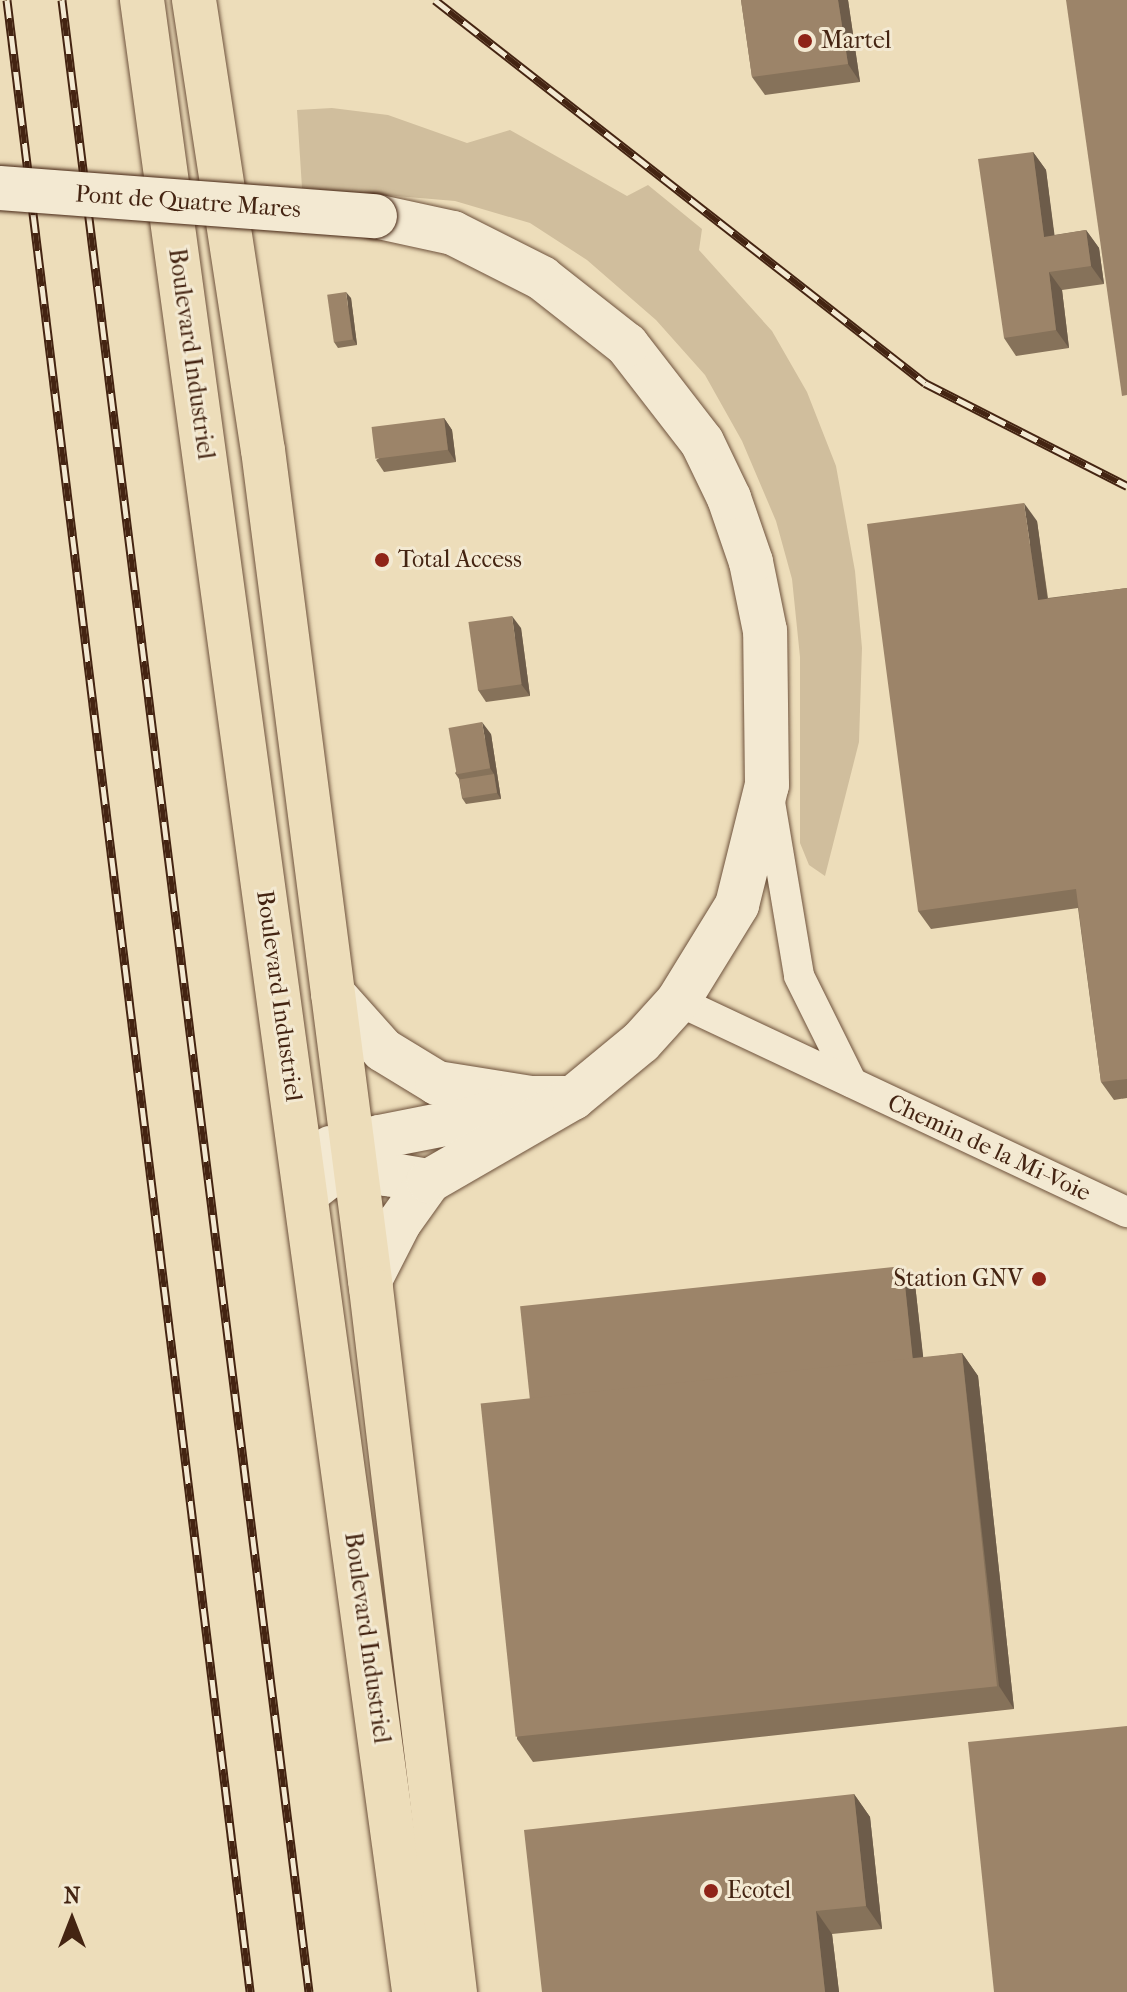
<!DOCTYPE html>
<style>
body{margin:0}
#map{position:relative;width:1127px;height:1992px;overflow:hidden;background:#edddba;font-family:"IM FELL French Canon",serif}
div>[style]{position:absolute}
[style*='--x']{left:calc(var(--x)*1px);top:calc(var(--y)*1px);width:calc(var(--w)*1px);rotate:calc(var(--a)*1deg)}
.green>*{inset:0;background:#d0be9d}
.roads{filter:drop-shadow(0 0 2px #6e523c) drop-shadow(0 0 2px #6e523c)}
.minor>*{height:30px;margin:-15px;padding:0 15px;transform-origin:15px;border-radius:15px;background:#f3e9d2}
.secondary>*{height:44px;margin:-22px;padding:0 22px;transform-origin:22px;border-radius:22px;background:#f3e9d2}
.primary>*{height:44px;margin:-22px;padding:0 22px;transform-origin:22px;border-radius:22px;background:#edddba}
.rail>*{height:9px;margin-top:-4.5px;transform-origin:0;background:repeating-linear-gradient(90deg,#f3e9d2 0 18px,#442412 0 36px);box-sizing:border-box;border-block:2px solid #442412}
.bridges{filter:drop-shadow(0 0 2px #442412) drop-shadow(0 0 2px #442412)}
.secondary-bridge>*{height:44px;margin:-22px;padding:0 22px;transform-origin:22px;border-radius:22px;background:#f3e9d2}
.wall>*{inset:0;background:#86725a}
.shaded-wall>*{inset:0;background:#6d5c4a}
.building>*{inset:0;background:#9c8469;transform-origin:0 0}
.dots>*{width:22px;height:22px;translate:-50% -50%;box-sizing:border-box;border:4px solid #f3e9d2;border-radius:50%}
span{translate:-50% -50%;white-space:nowrap;text-align:center;line-height:1.15;-webkit-text-stroke:6px #f3e9d2;paint-order:stroke}
.poi-label{font-size:24px;color:#442412}
.left{translate:0 -50%;text-align:left}
.right{translate:-100% -50%;text-align:right}
.street-label{font-size:24px;color:#442412}
.north{position:absolute;left:32px;top:1880px;width:80px;height:80px;-webkit-text-stroke:6px #f3e9d2;paint-order:stroke;rotate:0deg;font-size:22px;font-weight:700;line-height:32px;text-align:center;color:#442412}
.north::after{content:'';display:block;margin:auto;width:28px;height:36px;background:#442412;clip-path:polygon(50% 0,100% 100%,50% 72%,0 100%)}
</style>
<div id="map">
<div class="green">
<i style="clip-path:polygon(332px 108px,388px 115px,467px 143px,510px 130px,627px 196px,648px 185px,702px 229px,699px 250px,772px 331px,807px 392px,836px 466px,855px 571px,862px 648px,859px 742px,825px 876px,809px 865px,800px 843px,800px 657px,792px 579px,776px 521px,742px 441px,705px 375px,656px 320px,587px 260px,530px 223px,455px 201px,302px 188px,297px 110px)"></i>
</div>
<div class="roads">
<div class="minor">
<i style="--x:769;--y:796;--w:182;--a:80.5"></i>
<i style="--x:799;--y:976;--w:119;--a:63.6"></i>
<i style="--x:678;--y:1001;--w:496;--a:25.2"></i>
</div>
<div class="secondary">
<i style="--x:333;--y:994;--w:75;--a:48.2"></i>
<i style="--x:383;--y:1050;--w:63;--a:31.4"></i>
<i style="--x:437;--y:1083;--w:95;--a:9.1"></i>
<i style="--x:531;--y:1098;--w:42;--a:0"></i>
<i style="--x:330;--y:1148;--w:63;--a:24.5"></i>
<i style="--x:387;--y:1174;--w:43;--a:9.5"></i>
<i style="--x:307;--y:1193;--w:91;--a:-37.9"></i>
<i style="--x:379;--y:1137;--w:94;--a:-11.1"></i>
<i style="--x:471;--y:1119;--w:49;--a:-19.2"></i>
<i style="--x:370;--y:1280;--w:64;--a:-63"></i>
<i style="--x:399;--y:1223;--w:52;--a:-54.5"></i>
<i style="--x:429;--y:1181;--w:166;--a:-30"></i>
<i style="--x:573;--y:1098;--w:88;--a:-39.5"></i>
<i style="--x:641;--y:1042;--w:55;--a:-47.9"></i>
<i style="--x:678;--y:1001;--w:113;--a:-58.4"></i>
<i style="--x:737;--y:905;--w:124;--a:-76"></i>
<i style="--x:767;--y:785;--w:154;--a:-90.7"></i>
<i style="--x:765;--y:631;--w:70;--a:-101.5"></i>
<i style="--x:751;--y:562;--w:68;--a:-109"></i>
<i style="--x:729;--y:498;--w:62;--a:-115.7"></i>
<i style="--x:702;--y:442;--w:123;--a:-127.7"></i>
<i style="--x:627;--y:345;--w:108;--a:-141.8"></i>
<i style="--x:542;--y:278;--w:100;--a:-153.2"></i>
<i style="--x:453;--y:233;--w:80;--a:-167.7"></i>
</div>
<div class="primary">
<i style="--x:142;--y:0;--w:2010;--a:82.22"></i>
<i style="--x:194;--y:0;--w:455;--a:81.3"></i>
<i style="--x:263;--y:450;--w:845;--a:82.66"></i>
<i style="--x:371;--y:1288;--w:709;--a:83.2"></i>
</div>
</div>
<div class="rail">
<i style="--x:7;--y:0;--w:2007;--a:83.04"></i>
<i style="--x:62;--y:0;--w:2007;--a:82.93"></i>
<i style="--x:435;--y:0;--w:622;--a:38.01"></i>
<i style="--x:925;--y:383;--w:227;--a:27"></i>
</div>
<div class="bridges">
<div class="secondary-bridge">
<i style="--x:0;--y:188;--w:376;--a:4.3"></i>
</div>
</div>
<div class="wall">
<i style="clip-path:polygon(741px 0,848px 0,860px 82px,765px 95px,752px 77px)"></i>
<i style="clip-path:polygon(1033px 152px,1046px 170px,1054px 235px,1086px 230px,1099px 248px,1104px 284px,1062px 290px,1069px 348px,1016px 356px,1004px 338px)"></i>
<i style="clip-path:polygon(351px 298px,357px 345px,338px 348px,334px 342px)"></i>
<i style="clip-path:polygon(444px 418px,452px 430px,456px 462px,384px 472px,376px 460px)"></i>
<i style="clip-path:polygon(1037px 521px,1048px 598px,1127px 588px,1127px 1098px,1114px 1100px,1101px 1082px,1078px 908px,931px 929px,918px 911px)"></i>
<i style="clip-path:polygon(521px 628px,530px 696px,486px 702px,478px 690px)"></i>
<i style="clip-path:polygon(491px 734px,501px 799px,466px 804px,462px 798px,459px 779px,455px 773px)"></i>
<i style="clip-path:polygon(903px 1266px,915px 1284px,923px 1358px,962px 1353px,978px 1376px,1014px 1709px,533px 1762px,517px 1739px,531px 1401px)"></i>
<i style="clip-path:polygon(854px 1794px,870px 1817px,882px 1929px,832px 1934px,839px 1992px,542px 1992px)"></i>
</div>
<div class="shaded-wall">
<i style="clip-path:polygon(838px 0,848px 0,860px 82px,848px 64px)"></i>
<i style="clip-path:polygon(1033px 152px,1046px 170px,1057px 254px,1044px 237px)"></i>
<i style="clip-path:polygon(1086px 230px,1099px 248px,1104px 284px,1091px 266px)"></i>
<i style="clip-path:polygon(1049px 272px,1062px 290px,1069px 348px,1056px 330px)"></i>
<i style="clip-path:polygon(346px 292px,351px 298px,357px 345px,353px 339px)"></i>
<i style="clip-path:polygon(444px 418px,452px 430px,456px 462px,448px 450px)"></i>
<i style="clip-path:polygon(1024px 503px,1037px 521px,1050px 618px,1038px 600px)"></i>
<i style="clip-path:polygon(512px 616px,521px 628px,530px 696px,521px 684px)"></i>
<i style="clip-path:polygon(482px 722px,491px 734px,501px 799px,497px 793px,494px 774px,490px 768px)"></i>
<i style="clip-path:polygon(903px 1266px,915px 1284px,926px 1382px,913px 1364px)"></i>
<i style="clip-path:polygon(962px 1353px,978px 1376px,1014px 1709px,999px 1686px)"></i>
<i style="clip-path:polygon(854px 1794px,870px 1817px,882px 1929px,866px 1906px)"></i>
<i style="clip-path:polygon(816px 1911px,832px 1934px,839px 1992px,825px 1992px)"></i>
</div>
<div class="building">
<i style="clip-path:polygon(741px 0,838px 0,848px 64px,752px 77px)"></i>
<i style="clip-path:polygon(1066px 0,1127px 0,1127px 395px,1122px 396px)"></i>
<i style="clip-path:polygon(1033px 152px,1044px 237px,1086px 230px,1091px 266px,1049px 272px,1056px 330px,1004px 338px,978px 159px)"></i>
<i style="left:346px;top:292px;width:48px;height:19px;rotate:82deg"></i>
<i style="left:444px;top:418px;width:32px;height:73px;rotate:83deg"></i>
<i style="clip-path:polygon(1024px 503px,1038px 600px,1127px 588px,1127px 1079px,1101px 1082px,1076px 889px,918px 911px,867px 524px)"></i>
<i style="left:512px;top:616px;width:69px;height:44px;rotate:82deg"></i>
<i style="left:482px;top:722px;width:47px;height:34px;rotate:80deg"></i>
<i style="left:494px;top:774px;width:19px;height:35px;rotate:81deg"></i>
<i style="left:903px;top:1266px;width:94px;height:385px;rotate:84deg"></i>
<i style="left:962px;top:1353px;width:335px;height:484px;rotate:84deg"></i>
<i style="clip-path:polygon(1127px 1726px,1127px 1992px,994px 1992px,968px 1742px)"></i>
<i style="clip-path:polygon(854px 1794px,866px 1906px,816px 1911px,825px 1992px,542px 1992px,524px 1830px)"></i>
</div>
<div class="dots">
<i style="left:805px;top:41px;background:#8f2418"></i>
<i style="left:382px;top:560px;background:#8f2418"></i>
<i style="left:1039px;top:1279px;background:#8f2418"></i>
<i style="left:711px;top:1891px;background:#8f2418"></i>
</div>
<div class="poi-label">
<span class="left" style="left:821px;top:41px">Martel</span>
<span class="left" style="left:398px;top:560px">Total Access</span>
<span class="right" style="left:1023px;top:1279px">Station GNV</span>
<span class="left" style="left:727px;top:1891px">Ecotel</span>
</div>
<div class="street-label">
<span style="left:188px;top:202px;rotate:4deg">Pont de Quatre Mares</span>
<span style="left:191px;top:354px;rotate:82deg">Boulevard Industriel</span>
<span style="left:279px;top:996px;rotate:82deg">Boulevard Industriel</span>
<span style="left:989px;top:1148px;rotate:25deg">Chemin de la Mi-Voie</span>
<span style="left:367px;top:1638px;rotate:82deg">Boulevard Industriel</span>
</div>
<div class="north">N</div>
</div>
